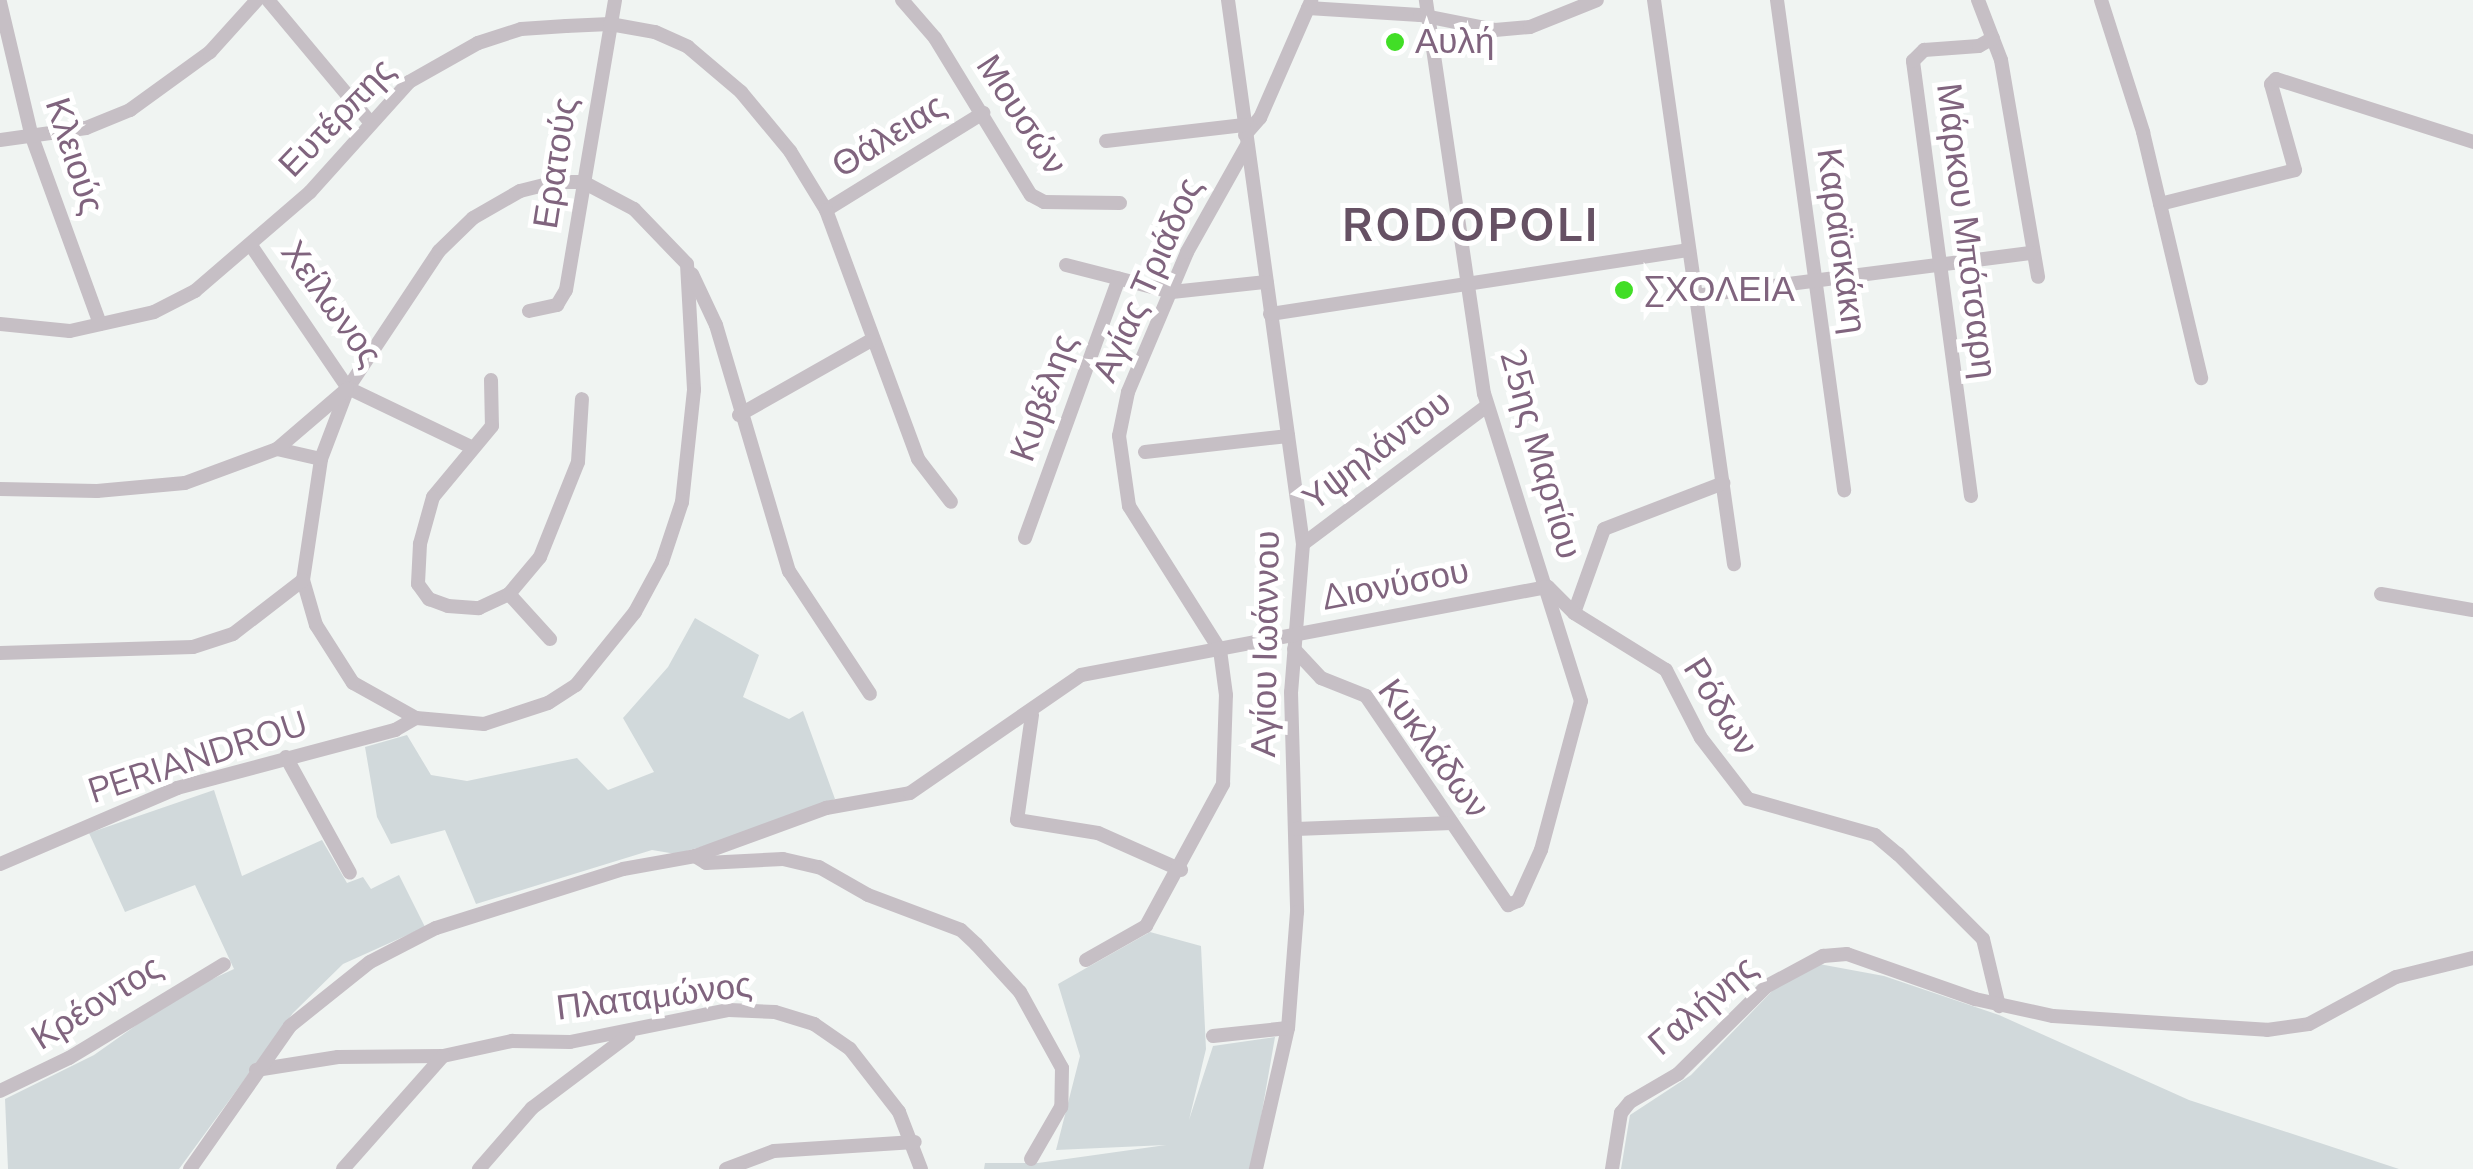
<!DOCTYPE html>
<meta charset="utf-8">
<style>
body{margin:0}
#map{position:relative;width:2473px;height:1169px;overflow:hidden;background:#f0f4f2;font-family:"Nunito Sans",sans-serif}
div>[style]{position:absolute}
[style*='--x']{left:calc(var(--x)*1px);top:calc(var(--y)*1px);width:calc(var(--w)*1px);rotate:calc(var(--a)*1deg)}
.green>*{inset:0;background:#d1d9db}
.minor>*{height:14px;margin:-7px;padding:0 7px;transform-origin:7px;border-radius:7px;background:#c6bfc5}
.dots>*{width:28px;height:28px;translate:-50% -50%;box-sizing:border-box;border:5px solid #fff;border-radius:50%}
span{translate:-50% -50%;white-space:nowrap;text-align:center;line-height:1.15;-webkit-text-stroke:10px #fff;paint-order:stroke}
.poi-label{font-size:35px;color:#80647e}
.left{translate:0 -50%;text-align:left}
.street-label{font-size:35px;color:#80647e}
.district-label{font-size:45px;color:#665164;font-weight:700;letter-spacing:2.5px}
</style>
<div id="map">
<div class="green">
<i style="clip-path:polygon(695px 618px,759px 655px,743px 697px,789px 719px,803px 711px,835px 799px,743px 835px,676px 854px,652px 850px,476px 904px,445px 830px,391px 844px,377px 817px,365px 747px,407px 735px,431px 775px,467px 781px,577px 758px,608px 790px,654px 772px,623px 718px,668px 667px)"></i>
<i style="clip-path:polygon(214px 790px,242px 876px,322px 840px,347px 883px,363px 877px,371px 889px,399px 875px,425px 927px,343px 964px,293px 1013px,179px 1169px,8px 1169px,5px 1099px,94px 1055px,182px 993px,234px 969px,195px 885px,125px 912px,89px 833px)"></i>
<i style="clip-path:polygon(1150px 932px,1201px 946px,1206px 1049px,1189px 1120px,1213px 1046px,1275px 1037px,1252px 1169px,984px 1169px,985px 1163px,1038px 1163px,1166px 1145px,1056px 1150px,1080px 1056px,1058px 984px)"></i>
<i style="clip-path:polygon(1819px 964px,1884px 976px,1999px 1015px,2189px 1100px,2399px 1169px,1621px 1169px,1630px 1115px,1691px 1075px,1777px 986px)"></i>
</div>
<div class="minor">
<i style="--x:268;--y:0;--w:158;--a:50.1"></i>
<i style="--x:902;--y:0;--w:50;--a:49"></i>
<i style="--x:935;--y:38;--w:184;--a:58.6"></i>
<i style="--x:1031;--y:195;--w:15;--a:28"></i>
<i style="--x:1044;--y:202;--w:76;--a:0.8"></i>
<i style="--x:1228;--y:0;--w:549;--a:82.15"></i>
<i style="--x:1303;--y:544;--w:148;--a:94.6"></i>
<i style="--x:1291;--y:692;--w:220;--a:88.4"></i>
<i style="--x:1297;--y:912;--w:116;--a:94.4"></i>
<i style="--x:1288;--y:1028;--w:145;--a:102.8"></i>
<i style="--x:1654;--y:0;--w:570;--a:81.93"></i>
<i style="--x:1777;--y:0;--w:495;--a:82.2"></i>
<i style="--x:1978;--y:0;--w:64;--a:69"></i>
<i style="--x:2001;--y:60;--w:220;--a:80.3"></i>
<i style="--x:2101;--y:0;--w:139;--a:72.3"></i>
<i style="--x:2143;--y:132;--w:253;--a:76.7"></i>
<i style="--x:0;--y:2;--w:139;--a:76.7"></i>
<i style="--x:32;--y:137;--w:199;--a:70"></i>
<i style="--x:1308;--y:8;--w:112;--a:3.6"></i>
<i style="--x:1420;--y:15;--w:76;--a:11.3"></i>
<i style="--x:1495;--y:30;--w:35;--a:-5"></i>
<i style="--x:1530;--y:27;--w:72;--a:-21.9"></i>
<i style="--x:1245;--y:135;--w:23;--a:-49"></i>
<i style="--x:1260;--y:118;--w:128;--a:-66.4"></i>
<i style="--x:0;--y:140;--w:87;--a:-7.9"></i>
<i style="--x:86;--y:128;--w:48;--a:-22.2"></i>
<i style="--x:130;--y:110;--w:99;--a:-35.9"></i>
<i style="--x:210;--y:52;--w:70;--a:-47.9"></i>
<i style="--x:1106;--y:141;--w:139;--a:-6.6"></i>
<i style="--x:556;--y:182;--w:27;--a:0"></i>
<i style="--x:583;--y:182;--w:58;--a:27.9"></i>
<i style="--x:634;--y:209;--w:76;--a:46.1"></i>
<i style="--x:687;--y:264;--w:126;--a:86.8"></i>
<i style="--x:694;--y:390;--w:113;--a:96.1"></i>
<i style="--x:682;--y:502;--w:63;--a:108.4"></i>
<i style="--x:662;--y:562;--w:57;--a:118.4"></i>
<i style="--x:635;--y:612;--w:94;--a:128.9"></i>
<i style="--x:576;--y:685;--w:33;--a:147"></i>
<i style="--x:548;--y:703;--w:67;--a:161.8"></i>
<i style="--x:484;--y:724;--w:68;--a:-175"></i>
<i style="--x:416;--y:718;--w:72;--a:-150.9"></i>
<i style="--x:353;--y:683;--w:69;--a:-122.5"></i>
<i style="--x:316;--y:625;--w:47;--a:-106.1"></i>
<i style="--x:303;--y:580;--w:122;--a:-81.5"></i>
<i style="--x:321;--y:459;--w:76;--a:-69.2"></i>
<i style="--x:348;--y:388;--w:164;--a:-56.4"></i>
<i style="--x:439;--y:251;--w:47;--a:-44.1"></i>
<i style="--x:473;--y:218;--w:54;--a:-29.9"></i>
<i style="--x:520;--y:191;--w:37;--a:-14"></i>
<i style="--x:2160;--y:204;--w:139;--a:-14.1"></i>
<i style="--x:2295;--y:170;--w:89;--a:-105.6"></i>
<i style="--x:2271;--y:84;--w:7;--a:-45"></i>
<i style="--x:2276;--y:79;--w:207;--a:17.7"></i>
<i style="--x:826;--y:210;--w:185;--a:-31.7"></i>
<i style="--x:252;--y:247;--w:171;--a:55.8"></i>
<i style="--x:348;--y:388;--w:136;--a:25.6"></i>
<i style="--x:1066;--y:265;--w:109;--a:14.3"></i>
<i style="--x:1172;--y:292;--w:95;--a:-6.1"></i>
<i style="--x:692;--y:274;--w:56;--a:64.8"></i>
<i style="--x:716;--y:325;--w:257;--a:73.5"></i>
<i style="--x:789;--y:571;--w:147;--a:56.6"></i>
<i style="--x:1695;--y:296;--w:338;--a:-7.3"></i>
<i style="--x:529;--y:311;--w:29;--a:-12"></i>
<i style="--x:557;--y:305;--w:17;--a:-59"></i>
<i style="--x:566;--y:290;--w:294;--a:-80.4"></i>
<i style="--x:1270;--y:314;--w:424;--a:-8.7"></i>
<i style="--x:0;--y:324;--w:70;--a:5.7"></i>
<i style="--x:70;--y:331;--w:86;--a:-12.7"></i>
<i style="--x:154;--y:312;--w:46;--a:-27.1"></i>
<i style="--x:195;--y:291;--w:152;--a:-40.7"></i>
<i style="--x:310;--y:192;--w:148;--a:-48"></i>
<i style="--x:409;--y:82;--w:79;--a:-29.5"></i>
<i style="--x:478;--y:43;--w:45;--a:-18"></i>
<i style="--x:521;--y:29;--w:45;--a:-3.8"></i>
<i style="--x:566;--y:26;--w:44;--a:-2.6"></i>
<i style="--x:610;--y:24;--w:46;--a:10.1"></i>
<i style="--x:655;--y:32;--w:36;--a:24"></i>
<i style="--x:688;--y:47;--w:70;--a:40.3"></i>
<i style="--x:741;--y:92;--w:77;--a:50.3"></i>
<i style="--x:790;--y:151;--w:69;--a:58.6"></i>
<i style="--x:826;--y:210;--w:265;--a:69.7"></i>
<i style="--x:918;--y:459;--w:54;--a:52.5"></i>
<i style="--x:491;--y:380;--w:46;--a:88.8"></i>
<i style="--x:492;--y:426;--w:92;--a:129.7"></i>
<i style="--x:433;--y:497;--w:49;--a:105.5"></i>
<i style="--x:420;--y:544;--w:40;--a:92.9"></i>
<i style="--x:418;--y:584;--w:19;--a:54"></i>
<i style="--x:429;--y:599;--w:20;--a:20"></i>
<i style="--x:448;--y:606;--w:31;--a:4"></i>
<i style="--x:479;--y:608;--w:33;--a:-25"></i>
<i style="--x:509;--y:594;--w:48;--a:-50"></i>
<i style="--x:540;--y:557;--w:102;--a:-68.2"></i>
<i style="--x:578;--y:462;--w:63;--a:-86.4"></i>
<i style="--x:739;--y:415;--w:150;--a:-29.5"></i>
<i style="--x:277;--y:449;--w:45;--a:12.8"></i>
<i style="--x:1145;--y:452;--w:144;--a:-6.4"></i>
<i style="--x:0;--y:489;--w:97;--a:1.2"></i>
<i style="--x:97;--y:491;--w:88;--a:-5.2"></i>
<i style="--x:185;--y:483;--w:98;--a:-20.3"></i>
<i style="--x:277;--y:449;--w:92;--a:-40.6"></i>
<i style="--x:1971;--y:496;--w:439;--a:-97.6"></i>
<i style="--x:1913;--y:61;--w:16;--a:-45"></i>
<i style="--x:1924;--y:50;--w:55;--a:-4.2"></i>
<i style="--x:1979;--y:46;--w:16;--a:-30"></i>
<i style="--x:1025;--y:538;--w:276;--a:-70.1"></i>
<i style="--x:1303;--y:544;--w:230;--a:-36.9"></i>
<i style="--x:509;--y:594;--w:61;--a:47.7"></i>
<i style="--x:2381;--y:594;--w:93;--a:9.9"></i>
<i style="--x:1574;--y:613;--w:89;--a:-70.3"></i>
<i style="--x:1604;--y:529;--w:128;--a:-21.1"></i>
<i style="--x:1294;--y:649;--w:40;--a:47"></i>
<i style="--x:1321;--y:678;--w:48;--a:21.8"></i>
<i style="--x:1366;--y:696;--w:253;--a:55.8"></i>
<i style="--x:1508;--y:905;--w:11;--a:-22"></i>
<i style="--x:1518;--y:901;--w:56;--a:-65.7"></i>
<i style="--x:1541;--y:850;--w:154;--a:-75"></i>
<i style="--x:1581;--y:701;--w:322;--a:-107.5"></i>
<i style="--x:1484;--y:394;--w:398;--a:-98.4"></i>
<i style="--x:0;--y:653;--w:193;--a:-1.8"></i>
<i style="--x:193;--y:647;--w:42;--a:-18"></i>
<i style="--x:233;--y:634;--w:88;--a:-37.6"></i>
<i style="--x:1032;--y:715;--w:106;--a:98.1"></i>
<i style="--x:1017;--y:820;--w:82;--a:9.1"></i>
<i style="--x:1098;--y:833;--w:91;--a:24"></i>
<i style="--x:286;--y:757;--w:132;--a:61.1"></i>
<i style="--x:1296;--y:829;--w:156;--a:-2.2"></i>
<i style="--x:695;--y:856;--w:13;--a:32"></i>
<i style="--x:706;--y:863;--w:77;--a:-3"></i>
<i style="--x:783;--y:859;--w:37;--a:13"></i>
<i style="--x:819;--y:867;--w:56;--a:29.7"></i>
<i style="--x:868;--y:895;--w:99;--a:20.6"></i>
<i style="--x:961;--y:930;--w:21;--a:43"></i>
<i style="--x:976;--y:944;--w:65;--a:47.5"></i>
<i style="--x:1020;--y:992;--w:87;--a:61.1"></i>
<i style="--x:1062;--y:1068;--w:39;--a:91"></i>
<i style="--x:1061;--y:1107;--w:60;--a:120"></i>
<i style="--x:0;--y:864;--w:193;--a:-23.2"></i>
<i style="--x:177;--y:788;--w:226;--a:-14.9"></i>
<i style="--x:395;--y:730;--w:24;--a:-30"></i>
<i style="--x:1086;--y:960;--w:69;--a:-29.5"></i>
<i style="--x:1146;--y:926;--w:162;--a:-61.5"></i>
<i style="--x:1223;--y:784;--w:89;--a:-88.1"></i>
<i style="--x:1226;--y:695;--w:45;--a:-97.6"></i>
<i style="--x:1220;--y:650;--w:170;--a:-122.3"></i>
<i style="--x:1129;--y:506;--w:71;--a:-98.1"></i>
<i style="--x:1119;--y:436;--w:45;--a:-78.4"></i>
<i style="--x:1128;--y:392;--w:152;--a:-67.1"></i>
<i style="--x:1187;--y:252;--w:123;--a:-60.7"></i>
<i style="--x:1213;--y:1036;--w:75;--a:-6.1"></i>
<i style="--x:256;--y:1070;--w:83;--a:-9"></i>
<i style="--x:338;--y:1057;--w:105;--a:-0.5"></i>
<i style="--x:443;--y:1056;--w:71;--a:-12.3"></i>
<i style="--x:512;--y:1041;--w:58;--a:1"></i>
<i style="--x:570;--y:1042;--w:162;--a:-11.4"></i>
<i style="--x:729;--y:1010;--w:46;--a:2.5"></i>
<i style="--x:775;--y:1012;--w:41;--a:17.1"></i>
<i style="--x:814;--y:1024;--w:44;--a:34.8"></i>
<i style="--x:850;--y:1049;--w:80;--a:52.1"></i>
<i style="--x:899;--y:1112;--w:61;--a:68.9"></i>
<i style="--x:0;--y:1091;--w:76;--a:-25.6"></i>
<i style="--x:69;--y:1058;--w:181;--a:-31.2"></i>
<i style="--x:190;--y:1169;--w:174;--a:-55"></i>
<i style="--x:290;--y:1026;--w:102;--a:-38.7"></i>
<i style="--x:370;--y:962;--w:74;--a:-27.3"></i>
<i style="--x:436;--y:928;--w:196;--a:-17.5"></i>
<i style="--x:623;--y:869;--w:73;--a:-10.2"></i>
<i style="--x:695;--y:856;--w:140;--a:-20.1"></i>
<i style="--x:826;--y:808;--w:85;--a:-10.1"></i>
<i style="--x:910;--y:793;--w:208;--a:-34.6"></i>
<i style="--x:1081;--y:675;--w:475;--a:-10.7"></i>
<i style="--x:1548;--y:587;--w:37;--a:45"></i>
<i style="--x:1574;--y:613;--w:108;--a:31.8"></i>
<i style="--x:1666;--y:670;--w:76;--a:62.8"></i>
<i style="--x:1701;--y:738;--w:77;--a:52.4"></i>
<i style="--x:1748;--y:799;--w:132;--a:15.8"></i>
<i style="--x:1875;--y:835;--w:30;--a:40"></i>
<i style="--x:1898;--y:854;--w:120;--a:45"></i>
<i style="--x:1983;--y:939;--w:69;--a:76.6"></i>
<i style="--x:343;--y:1169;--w:151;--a:-48.5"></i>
<i style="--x:479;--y:1169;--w:81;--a:-49"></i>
<i style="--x:532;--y:1108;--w:121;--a:-37"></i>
<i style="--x:726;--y:1169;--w:51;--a:-20.6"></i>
<i style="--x:774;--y:1151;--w:141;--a:-3.7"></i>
<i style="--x:1612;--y:1169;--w:57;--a:-80.9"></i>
<i style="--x:1621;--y:1113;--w:14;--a:-51"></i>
<i style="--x:1630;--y:1102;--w:56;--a:-30.3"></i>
<i style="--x:1678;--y:1074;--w:125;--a:-44.7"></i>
<i style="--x:1767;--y:986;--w:64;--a:-28.2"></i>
<i style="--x:1823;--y:956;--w:24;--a:-5"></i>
<i style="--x:1847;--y:954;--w:136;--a:19.4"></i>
<i style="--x:1975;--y:999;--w:80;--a:12.3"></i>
<i style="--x:2053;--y:1016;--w:214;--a:3.7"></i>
<i style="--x:2267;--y:1030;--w:42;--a:-8.1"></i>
<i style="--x:2309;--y:1024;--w:99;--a:-28.4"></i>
<i style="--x:2396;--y:977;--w:79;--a:-13.9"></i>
</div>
<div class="dots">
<i style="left:1395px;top:42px;background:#41de26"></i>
<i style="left:1624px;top:290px;background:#41de26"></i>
</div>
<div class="poi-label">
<span class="left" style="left:1415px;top:42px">Αυλή</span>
<span class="left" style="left:1644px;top:290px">ΣΧΟΛΕΙΑ</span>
</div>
<div class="street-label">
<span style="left:1021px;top:115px;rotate:57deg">Μουσών</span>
<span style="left:337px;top:118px;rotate:-46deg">Ευτέρπης</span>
<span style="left:889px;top:136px;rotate:-32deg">Θάλειας</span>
<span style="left:74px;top:156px;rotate:72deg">Κλειούς</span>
<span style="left:556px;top:163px;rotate:-81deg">Ερατούς</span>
<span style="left:1966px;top:231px;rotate:83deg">Μάρκου Μπότσαρη</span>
<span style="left:1841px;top:241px;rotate:82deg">Καραϊσκάκη</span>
<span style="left:1148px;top:280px;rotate:-66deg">Αγίας Τριάδος</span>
<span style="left:331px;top:304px;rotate:54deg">Χείλωνος</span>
<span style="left:1044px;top:398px;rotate:-70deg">Κυβέλης</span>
<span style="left:1377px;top:451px;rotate:-37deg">Υψηλάντου</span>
<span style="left:1540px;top:454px;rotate:74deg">25ης Μαρτίου</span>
<span style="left:1395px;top:585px;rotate:-11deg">Διονύσου</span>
<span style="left:1266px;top:644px;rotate:-89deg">Αγίου Ιωάννου</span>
<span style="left:1720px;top:707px;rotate:58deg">Ρόδων</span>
<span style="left:1433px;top:749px;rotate:54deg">Κυκλάδων</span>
<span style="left:198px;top:758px;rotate:-18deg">PERIANDROU</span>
<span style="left:654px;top:997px;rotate:-7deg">Πλαταμώνος</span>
<span style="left:97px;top:1003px;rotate:-32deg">Κρέοντος</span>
<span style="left:1703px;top:1006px;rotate:-41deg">Γαλήνης</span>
</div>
<div class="district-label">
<span style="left:1471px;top:227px">RODOPOLI</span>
</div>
</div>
